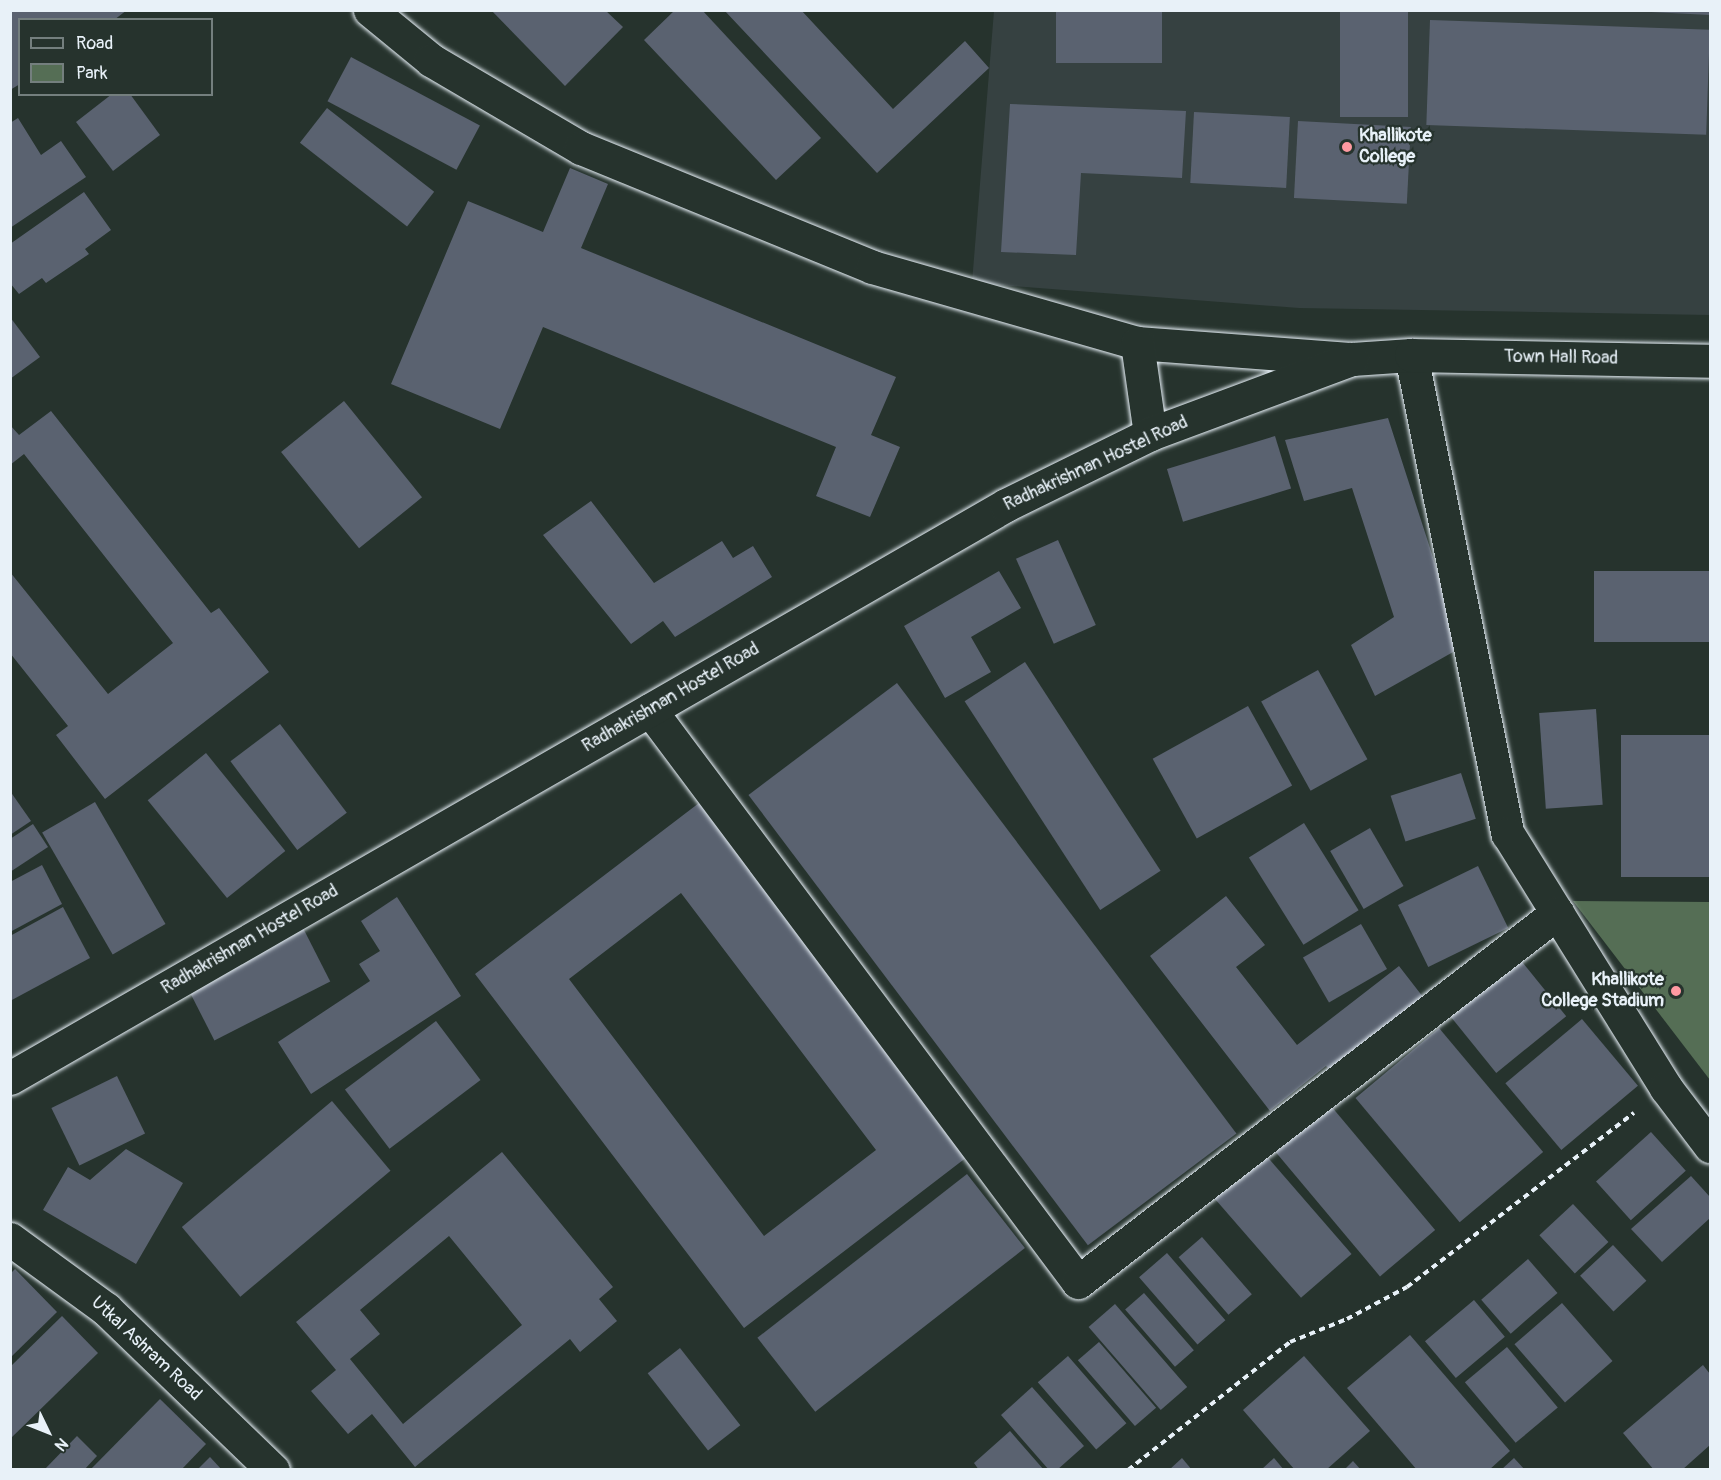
<!DOCTYPE html>
<style>
body{margin:0}
#map{position:relative;width:1721px;height:1480px;overflow:hidden;background:#26332d;font-family:Pangolin,sans-serif}
div>[style]{position:absolute}
[style*='--x']{left:calc(var(--x)*1px);top:calc(var(--y)*1px);width:calc(var(--w)*1px);rotate:calc(var(--a)*1deg)}
.built>*{inset:0;background:#364141}
.green>*{inset:0;background:#556e55}
.building>*{inset:0;background:#5a6270;transform-origin:0 0}
.path>*{height:4px;margin-top:-2px;transform-origin:0;background:repeating-linear-gradient(90deg,#e8f1f8 0 6px,transparent 0 10.5px)}
.roads{filter:drop-shadow(0 0 2px #e8f1f8) drop-shadow(0 0 2px #e8f1f8)}
.minor>*{height:33px;margin:-16.5px;padding:0 16.5px;transform-origin:16.5px;border-radius:16.5px;background:#26332d}
.secondary>*{height:33px;margin:-16.5px;padding:0 16.5px;transform-origin:16.5px;border-radius:16.5px;background:#26332d}
.primary>*{height:33px;margin:-16.5px;padding:0 16.5px;transform-origin:16.5px;border-radius:16.5px;background:#26332d}
.dots>*{width:16px;height:16px;translate:-50% -50%;box-sizing:border-box;border:3px solid #26332d;border-radius:50%}
span{translate:-50% -50%;white-space:nowrap;text-align:center;line-height:1.15;-webkit-text-stroke:4.5px #26332d;paint-order:stroke}
.poi-label{font-size:18px;color:#e8f1f8;font-weight:700}
.left{translate:0 -50%;text-align:left}
.right{translate:-100% -50%;text-align:right}
.street-label{font-size:18px;color:#e8f1f8}
.frame{position:absolute;inset:0;border:12px solid #e8f1f8;pointer-events:none}
.legend{position:absolute;left:18px;top:18px;width:195px;height:78px;box-sizing:border-box;background:#26332d;border:2px solid #747f7e;margin:0;padding:8px 10px;list-style:none;font-size:18px;color:#e8f1f8}
.legend li{display:flex;align-items:center;gap:12px;height:30px}
.legend b{width:30px;border:2px solid #747f7e}
.north{position:absolute;left:18px;top:1402px;width:60px;height:60px;-webkit-text-stroke:4px #26332d;paint-order:stroke;rotate:133deg;font-size:16px;font-weight:700;line-height:24px;text-align:center;color:#e8f1f8}
.north::after{content:'';display:block;margin:auto;width:21px;height:27px;background:#e8f1f8;clip-path:polygon(50% 0,100% 100%,50% 72%,0 100%)}
</style>
<div id="map">
<div class="built">
<i style="clip-path:polygon(994px 11px,1710px 11px,1710px 315px,1299px 308px,972px 283px)"></i>
</div>
<div class="green">
<i style="clip-path:polygon(1573px 901px,1710px 902px,1710px 1080px)"></i>
</div>
<div class="building">
<i style="clip-path:polygon(10px 10px,127px 10px,114px 20px,20px 20px,20px 84px,10px 90px)"></i>
<i style="clip-path:polygon(491px 10px,605px 10px,623px 27px,565px 86px)"></i>
<i style="clip-path:polygon(675px 10px,702px 10px,821px 138px,776px 180px,644px 40px)"></i>
<i style="clip-path:polygon(724px 10px,801px 10px,893px 109px,965px 41px,989px 68px,877px 173px)"></i>
<i style="left:1056px;top:10px;width:106px;height:53px"></i>
<i style="left:1340px;top:10px;width:68px;height:107px"></i>
<i style="clip-path:polygon(1652px 10px,1710px 10px,1710px 15px,1651px 12px)"></i>
<i style="left:1430px;top:20px;width:280px;height:105px;rotate:2deg"></i>
<i style="left:351px;top:57px;width:146px;height:50px;rotate:28deg"></i>
<i style="clip-path:polygon(112px 94px,130px 94px,160px 135px,113px 171px,76px 122px)"></i>
<i style="clip-path:polygon(1010px 104px,1186px 111px,1182px 178px,1081px 173px,1076px 255px,1001px 252px)"></i>
<i style="left:327px;top:108px;width:136px;height:44px;rotate:38deg"></i>
<i style="left:1194px;top:112px;width:96px;height:71px;rotate:3deg"></i>
<i style="clip-path:polygon(18px 118px,41px 155px,61px 141px,86px 177px,10px 228px,10px 123px)"></i>
<i style="left:1298px;top:121px;width:113px;height:77px;rotate:3deg"></i>
<i style="clip-path:polygon(570px 168px,608px 184px,581px 248px,896px 377px,871px 435px,900px 447px,870px 517px,816px 496px,836px 447px,543px 327px,500px 429px,391px 384px,468px 201px,543px 232px)"></i>
<i style="clip-path:polygon(84px 192px,111px 230px,85px 249px,89px 254px,46px 283px,42px 278px,19px 294px,10px 283px,10px 244px)"></i>
<i style="clip-path:polygon(10px 317px,40px 357px,10px 379px)"></i>
<i style="left:344px;top:401px;width:124px;height:81px;rotate:51deg"></i>
<i style="clip-path:polygon(51px 411px,211px 613px,219px 608px,269px 672px,105px 799px,56px 735px,68px 726px,10px 653px,10px 572px,108px 694px,173px 643px,24px 454px,10px 465px,10px 425px,19px 435px)"></i>
<i style="clip-path:polygon(1388px 418px,1462px 647px,1375px 696px,1351px 645px,1394px 617px,1352px 488px,1304px 501px,1285px 440px)"></i>
<i style="left:1275px;top:436px;width:55px;height:113px;rotate:73deg"></i>
<i style="clip-path:polygon(591px 501px,654px 583px,722px 541px,733px 558px,753px 546px,772px 577px,675px 637px,663px 621px,631px 644px,543px 535px)"></i>
<i style="left:1058px;top:540px;width:93px;height:46px;rotate:66deg"></i>
<i style="clip-path:polygon(999px 571px,1021px 608px,971px 637px,991px 672px,945px 698px,904px 626px)"></i>
<i style="left:1710px;top:571px;width:71px;height:116px;rotate:90deg"></i>
<i style="left:1025px;top:662px;width:249px;height:72px;rotate:57deg"></i>
<i style="left:1318px;top:670px;width:102px;height:65px;rotate:61deg"></i>
<i style="left:897px;top:683px;width:564px;height:186px;rotate:53deg"></i>
<i style="left:1248px;top:706px;width:91px;height:109px;rotate:61deg"></i>
<i style="left:1596px;top:709px;width:96px;height:57px;rotate:86deg"></i>
<i style="left:280px;top:724px;width:111px;height:62px;rotate:53deg"></i>
<i style="left:1621px;top:735px;width:89px;height:142px"></i>
<i style="left:206px;top:753px;width:126px;height:75px;rotate:51deg"></i>
<i style="left:1461px;top:773px;width:48px;height:74px;rotate:72deg"></i>
<i style="clip-path:polygon(10px 791px,31px 821px,10px 835px)"></i>
<i style="left:95px;top:802px;width:141px;height:61px;rotate:60deg"></i>
<i style="clip-path:polygon(evenodd,699px 803px,967px 1157px,744px 1328px,475px 974px,699px 803px,681px 893px,876px 1150px,764px 1236px,569px 979px,681px 893px)"></i>
<i style="left:1304px;top:823px;width:103px;height:65px;rotate:58deg"></i>
<i style="clip-path:polygon(33px 824px,48px 847px,10px 872px,10px 839px)"></i>
<i style="left:1370px;top:828px;width:67px;height:46px;rotate:60deg"></i>
<i style="clip-path:polygon(42px 865px,62px 904px,10px 932px,10px 882px)"></i>
<i style="left:1478px;top:866px;width:69px;height:89px;rotate:64deg"></i>
<i style="clip-path:polygon(1226px 896px,1265px 945px,1236px 967px,1297px 1045px,1399px 966px,1423px 997px,1330px 1070px,1326px 1066px,1270px 1111px,1150px 956px)"></i>
<i style="clip-path:polygon(397px 897px,461px 996px,311px 1094px,278px 1042px,370px 981px,359px 964px,380px 951px,361px 921px)"></i>
<i style="clip-path:polygon(63px 907px,90px 958px,10px 1001px,10px 936px)"></i>
<i style="left:1361px;top:924px;width:52px;height:67px;rotate:60deg"></i>
<i style="left:303px;top:928px;width:60px;height:130px;rotate:63deg"></i>
<i style="left:1519px;top:958px;width:75px;height:90px;rotate:51deg"></i>
<i style="left:1582px;top:1019px;width:87px;height:100px;rotate:50deg"></i>
<i style="left:436px;top:1021px;width:74px;height:114px;rotate:53deg"></i>
<i style="left:1439px;top:1028px;width:162px;height:109px;rotate:50deg"></i>
<i style="left:117px;top:1076px;width:64px;height:73px;rotate:64deg"></i>
<i style="left:332px;top:1101px;width:91px;height:196px;rotate:50deg"></i>
<i style="left:1331px;top:1106px;width:162px;height:72px;rotate:50deg"></i>
<i style="left:1651px;top:1132px;width:52px;height:74px;rotate:48deg"></i>
<i style="clip-path:polygon(126px 1149px,183px 1183px,136px 1264px,43px 1210px,68px 1167px,90px 1180px)"></i>
<i style="clip-path:polygon(evenodd,502px 1152px,613px 1287px,599px 1299px,617px 1321px,580px 1352px,570px 1339px,415px 1467px,372px 1414px,348px 1434px,311px 1391px,336px 1370px,296px 1322px,502px 1152px,449px 1236px,522px 1325px,403px 1424px,350px 1359px,380px 1334px,360px 1310px,449px 1236px)"></i>
<i style="left:1263px;top:1152px;width:135px;height:67px;rotate:49deg"></i>
<i style="left:967px;top:1174px;width:94px;height:266px;rotate:52deg"></i>
<i style="clip-path:polygon(1691px 1176px,1710px 1197px,1710px 1218px,1662px 1262px,1631px 1229px)"></i>
<i style="left:1573px;top:1204px;width:52px;height:46px;rotate:47deg"></i>
<i style="left:1202px;top:1237px;width:76px;height:31px;rotate:49deg"></i>
<i style="left:1613px;top:1245px;width:49px;height:45px;rotate:47deg"></i>
<i style="left:1167px;top:1253px;width:89px;height:37px;rotate:49deg"></i>
<i style="left:1528px;top:1259px;width:45px;height:62px;rotate:49deg"></i>
<i style="clip-path:polygon(15px 1269px,57px 1312px,10px 1358px,10px 1274px)"></i>
<i style="left:1144px;top:1293px;width:76px;height:25px;rotate:49deg"></i>
<i style="left:1474px;top:1300px;width:48px;height:64px;rotate:50deg"></i>
<i style="left:1562px;top:1303px;width:77px;height:63px;rotate:49deg"></i>
<i style="left:1115px;top:1304px;width:110px;height:35px;rotate:49deg"></i>
<i style="clip-path:polygon(62px 1316px,98px 1353px,10px 1439px,10px 1367px)"></i>
<i style="clip-path:polygon(1410px 1335px,1510px 1451px,1489px 1470px,1417px 1470px,1347px 1388px)"></i>
<i style="left:1099px;top:1342px;width:87px;height:28px;rotate:49deg"></i>
<i style="left:1507px;top:1347px;width:79px;height:55px;rotate:50deg"></i>
<i style="left:680px;top:1348px;width:98px;height:41px;rotate:52deg"></i>
<i style="left:1068px;top:1356px;width:89px;height:40px;rotate:49deg"></i>
<i style="clip-path:polygon(1304px 1356px,1370px 1431px,1326px 1470px,1295px 1470px,1243px 1410px)"></i>
<i style="clip-path:polygon(1703px 1365px,1710px 1374px,1710px 1445px,1682px 1470px,1654px 1470px,1623px 1433px)"></i>
<i style="clip-path:polygon(1032px 1387px,1084px 1446px,1057px 1470px,1049px 1470px,1001px 1415px)"></i>
<i style="clip-path:polygon(160px 1399px,206px 1444px,181px 1470px,90px 1470px)"></i>
<i style="clip-path:polygon(1010px 1431px,1044px 1470px,979px 1470px,974px 1463px)"></i>
<i style="clip-path:polygon(77px 1436px,97px 1456px,84px 1470px,44px 1470px)"></i>
<i style="clip-path:polygon(210px 1457px,222px 1470px,197px 1470px)"></i>
<i style="clip-path:polygon(1182px 1458px,1192px 1470px,1169px 1470px)"></i>
<i style="clip-path:polygon(1274px 1458px,1284px 1470px,1261px 1470px)"></i>
<i style="clip-path:polygon(1514px 1458px,1525px 1470px,1501px 1470px)"></i>
<i style="clip-path:polygon(1353px 1461px,1361px 1470px,1344px 1470px)"></i>
</div>
<div class="path">
<i style="--x:1128;--y:1470;--w:206;--a:-38.3"></i>
<i style="--x:1290;--y:1342;--w:61;--a:-22"></i>
<i style="--x:1347;--y:1319;--w:68;--a:-28.1"></i>
<i style="--x:1407;--y:1287;--w:286;--a:-37.5"></i>
</div>
<div class="roads">
<div class="minor">
<i style="--x:1411;--y:355;--w:489;--a:78.6"></i>
<i style="--x:1508;--y:834;--w:299;--a:58.1"></i>
<i style="--x:1666;--y:1088;--w:73;--a:52.8"></i>
<i style="--x:650;--y:710;--w:714;--a:53.19"></i>
<i style="--x:1078;--y:1282;--w:605;--a:-37.61"></i>
</div>
<div class="secondary">
<i style="--x:370;--y:10;--w:79;--a:39.3"></i>
<i style="--x:431;--y:60;--w:174;--a:30.4"></i>
<i style="--x:581;--y:148;--w:314;--a:22.2"></i>
<i style="--x:872;--y:267;--w:276;--a:16"></i>
<i style="--x:1137;--y:343;--w:216;--a:4.3"></i>
<i style="--x:1352;--y:359;--w:59;--a:-3.9"></i>
<i style="--x:1411;--y:355;--w:299;--a:1.1"></i>
<i style="--x:1137;--y:343;--w:92;--a:81.9"></i>
<i style="--x:10;--y:1078;--w:1149;--a:-29.91"></i>
<i style="--x:1006;--y:505;--w:161;--a:-26.2"></i>
<i style="--x:1150;--y:434;--w:215;--a:-20.4"></i>
</div>
<div class="primary">
<i style="--x:10;--y:1239;--w:119;--a:36.1"></i>
<i style="--x:106;--y:1309;--w:232;--a:44"></i>
</div>
</div>
<div class="dots">
<i style="left:1347px;top:147px;background:#ff9aa2"></i>
<i style="left:1676px;top:991px;background:#ff9aa2"></i>
</div>
<div class="poi-label">
<span class="left" style="left:1359px;top:147px">Khallikote<br>College</span>
<span class="right" style="left:1664px;top:991px">Khallikote<br>College Stadium</span>
</div>
<div class="street-label">
<span style="left:1561px;top:358px;rotate:1deg">Town Hall Road</span>
<span style="left:1096px;top:464px;rotate:-25deg">Radhakrishnan Hostel Road</span>
<span style="left:671px;top:698px;rotate:-30deg">Radhakrishnan Hostel Road</span>
<span style="left:250px;top:940px;rotate:-30deg">Radhakrishnan Hostel Road</span>
<span style="left:146px;top:1349px;rotate:43deg">Utkal Ashram Road</span>
</div>
<div class="frame"></div>
<ul class="legend">
<li><b style="height:8px;background:#26332d"></b>Road</li>
<li><b style="height:16px;background:#556e55"></b>Park</li>
</ul>
<div class="north">N</div>
</div>
